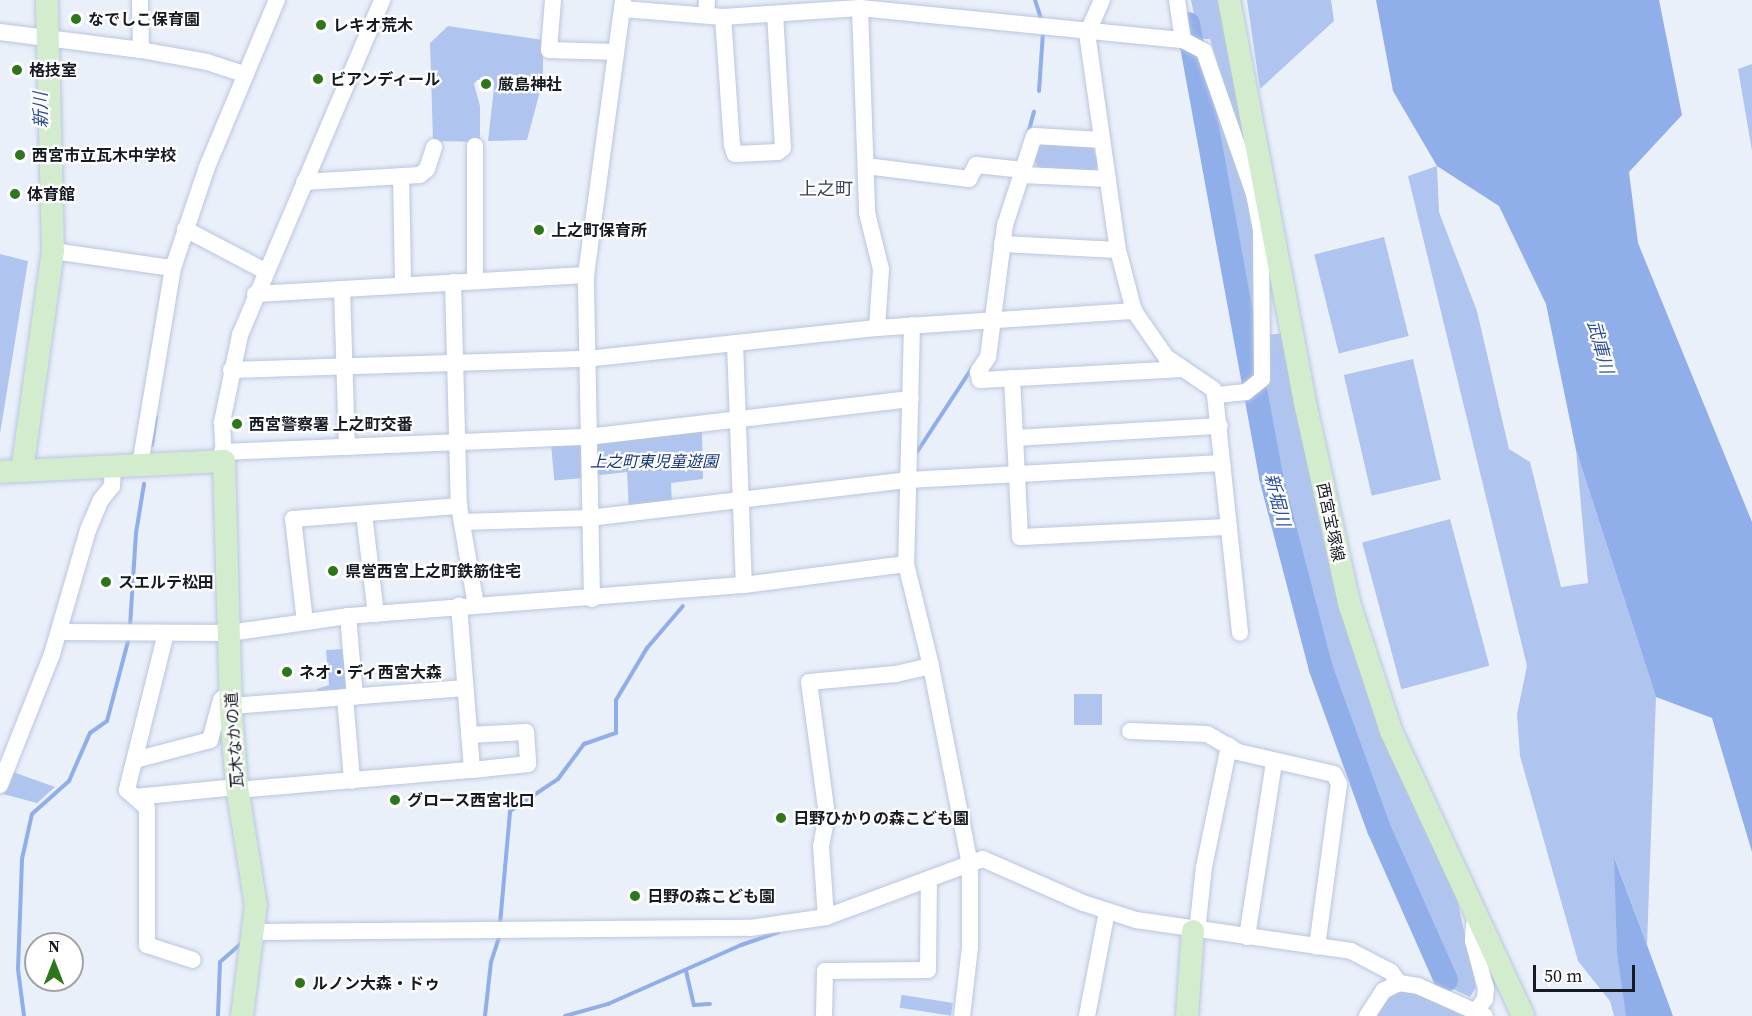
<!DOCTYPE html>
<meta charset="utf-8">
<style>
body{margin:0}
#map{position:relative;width:1752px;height:1016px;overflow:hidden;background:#eaf0fa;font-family:"Source Serif 4","Noto Sans JP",serif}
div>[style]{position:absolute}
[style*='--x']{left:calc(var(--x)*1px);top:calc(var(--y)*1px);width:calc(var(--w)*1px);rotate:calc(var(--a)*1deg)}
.green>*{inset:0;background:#afc5ef;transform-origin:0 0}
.water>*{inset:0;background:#90aeea}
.stream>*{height:4px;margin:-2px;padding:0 2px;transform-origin:2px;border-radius:2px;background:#90aeea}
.river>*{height:24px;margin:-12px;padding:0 12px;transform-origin:12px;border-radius:12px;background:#90aeea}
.roads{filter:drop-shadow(0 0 2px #b9c6df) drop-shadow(0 0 2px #b9c6df)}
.street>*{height:16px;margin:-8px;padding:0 8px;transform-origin:8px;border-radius:8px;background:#fff}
.secondary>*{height:22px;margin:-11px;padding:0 11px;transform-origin:11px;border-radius:11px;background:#d4ecce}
.dots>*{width:16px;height:16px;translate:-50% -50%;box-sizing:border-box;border:3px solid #fff;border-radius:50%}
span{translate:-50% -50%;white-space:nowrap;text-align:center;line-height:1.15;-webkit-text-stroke:4.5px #fff;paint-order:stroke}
.poi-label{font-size:16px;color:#161a23;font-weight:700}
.left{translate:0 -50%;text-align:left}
.park-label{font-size:16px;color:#17367b;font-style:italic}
.street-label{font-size:16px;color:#161a23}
.water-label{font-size:18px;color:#2e5097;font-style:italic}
.neighbourhood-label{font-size:18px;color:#384257}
.north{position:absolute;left:24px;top:932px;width:60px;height:60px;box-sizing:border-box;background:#fff;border:2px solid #a2a3a7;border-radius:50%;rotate:0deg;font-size:16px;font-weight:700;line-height:24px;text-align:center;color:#161a23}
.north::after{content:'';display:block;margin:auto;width:21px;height:27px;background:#2d761a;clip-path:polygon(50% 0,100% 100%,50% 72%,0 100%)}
.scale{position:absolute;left:1533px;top:965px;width:102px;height:27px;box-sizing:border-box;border:3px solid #161a23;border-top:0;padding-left:8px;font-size:18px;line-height:21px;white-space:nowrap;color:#161a23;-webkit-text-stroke:4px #fff;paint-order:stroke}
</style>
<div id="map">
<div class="green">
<i style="clip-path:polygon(1191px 0,1227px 0,1252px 175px,1210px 39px,1199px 39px)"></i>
<i style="clip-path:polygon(1247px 0,1331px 0,1334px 21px,1260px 89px)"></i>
<i style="clip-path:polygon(448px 26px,543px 40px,543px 80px,527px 140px,488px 141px,494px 88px,490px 80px,477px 80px,474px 84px,480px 106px,480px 142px,433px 141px,430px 43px)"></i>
<i style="clip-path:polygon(1197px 55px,1252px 196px,1257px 326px,1252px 328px)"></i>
<i style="clip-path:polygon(1752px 64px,1752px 151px,1738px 69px)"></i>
<i style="clip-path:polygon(1046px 142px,1091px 144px,1099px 164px,1093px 172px,1040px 170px,1034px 160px,1038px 147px)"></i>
<i style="clip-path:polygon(1437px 166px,1439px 212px,1477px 311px,1509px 449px,1530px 462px,1561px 587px,1588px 583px,1576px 450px,1656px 697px,1647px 945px,1615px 859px,1630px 1016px,1614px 1016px,1610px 1001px,1578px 961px,1520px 756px,1517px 714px,1527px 666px,1408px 176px)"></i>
<i style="left:1384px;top:237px;width:102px;height:72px;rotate:76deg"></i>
<i style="clip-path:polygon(0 254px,28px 261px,0 434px)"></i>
<i style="clip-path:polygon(1283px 333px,1330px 554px,1452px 875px,1476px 987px,1470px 997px,1438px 982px,1343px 762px,1319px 696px,1289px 518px,1261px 391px,1267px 335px)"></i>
<i style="left:1413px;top:359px;width:124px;height:71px;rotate:77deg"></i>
<i style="clip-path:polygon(702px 429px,703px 479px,671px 483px,672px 505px,629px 510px,627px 472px,593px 476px,595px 441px)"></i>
<i style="left:582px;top:442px;width:36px;height:31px;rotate:85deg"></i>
<i style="left:1450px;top:519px;width:152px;height:91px;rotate:75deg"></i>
<i style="clip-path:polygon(345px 649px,349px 689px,318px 696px,317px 689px,329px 685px,326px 650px)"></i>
<i style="left:1074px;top:694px;width:28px;height:31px"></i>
<i style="clip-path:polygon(13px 772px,55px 787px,37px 803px,3px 794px)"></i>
<i style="clip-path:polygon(1409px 988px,1472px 1016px,1372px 1016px,1387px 995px)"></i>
<i style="left:953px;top:1003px;width:13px;height:52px;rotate:99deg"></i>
</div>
<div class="water">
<i style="clip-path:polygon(1376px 0,1659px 0,1682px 115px,1629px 172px,1638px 243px,1752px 522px,1752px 852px,1712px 718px,1656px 697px,1576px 450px,1546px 304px,1499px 206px,1437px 166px,1393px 91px)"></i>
<i style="clip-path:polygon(1614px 857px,1647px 945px,1673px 1016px,1626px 1016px,1617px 952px)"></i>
</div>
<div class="stream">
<i style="--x:1035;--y:0;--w:23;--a:72"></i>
<i style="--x:1039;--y:91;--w:58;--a:-86.1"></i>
<i style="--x:1028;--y:134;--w:23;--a:-75"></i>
<i style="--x:152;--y:445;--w:28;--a:-82"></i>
<i style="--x:917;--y:452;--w:100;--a:-56.8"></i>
<i style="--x:130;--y:626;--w:93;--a:-86.3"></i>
<i style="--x:136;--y:533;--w:50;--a:-80.7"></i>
<i style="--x:500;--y:924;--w:113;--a:-84.9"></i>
<i style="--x:510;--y:811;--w:58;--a:-33.7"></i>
<i style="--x:558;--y:779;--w:44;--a:-53.4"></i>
<i style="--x:584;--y:744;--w:34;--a:-19"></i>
<i style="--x:616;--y:733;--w:33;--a:-90"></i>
<i style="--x:616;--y:700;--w:61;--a:-59.2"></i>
<i style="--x:647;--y:648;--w:55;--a:-49.4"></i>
<i style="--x:686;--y:971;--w:35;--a:77"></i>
<i style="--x:694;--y:1005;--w:16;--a:-4"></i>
<i style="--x:24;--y:1016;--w:47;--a:-97.3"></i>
<i style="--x:18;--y:969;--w:110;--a:-87.9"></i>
<i style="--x:22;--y:859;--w:46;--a:-77.5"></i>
<i style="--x:32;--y:814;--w:50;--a:-41.7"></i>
<i style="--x:69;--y:781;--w:52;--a:-66.4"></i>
<i style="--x:90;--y:733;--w:21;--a:-35"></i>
<i style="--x:107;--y:721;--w:86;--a:-75.2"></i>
<i style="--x:218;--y:1016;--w:54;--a:-87.9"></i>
<i style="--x:220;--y:962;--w:30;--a:-41"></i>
<i style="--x:485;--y:1016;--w:54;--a:-83.7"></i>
<i style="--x:491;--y:962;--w:28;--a:-72"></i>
<i style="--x:565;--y:1016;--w:45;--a:-15.6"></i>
<i style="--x:608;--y:1004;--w:145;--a:-23.9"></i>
<i style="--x:741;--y:945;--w:39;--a:-19"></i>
</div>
<div class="river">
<i style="--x:1188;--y:24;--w:461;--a:79.6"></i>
<i style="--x:1271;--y:477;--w:198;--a:75.4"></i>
<i style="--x:1321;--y:669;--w:170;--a:70.1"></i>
<i style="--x:1379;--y:829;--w:165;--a:66.1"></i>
</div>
<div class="roads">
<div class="street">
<i style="--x:140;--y:0;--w:50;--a:88.9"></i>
<i style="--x:553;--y:0;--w:50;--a:94.6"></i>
<i style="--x:549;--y:50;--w:67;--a:1.7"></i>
<i style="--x:1102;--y:0;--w:36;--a:114"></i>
<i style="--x:1087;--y:33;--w:219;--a:81.9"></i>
<i style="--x:1118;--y:250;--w:63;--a:75.3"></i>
<i style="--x:1134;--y:311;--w:56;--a:55.2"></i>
<i style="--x:1166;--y:357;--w:57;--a:34.2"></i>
<i style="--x:1213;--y:389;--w:6;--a:72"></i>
<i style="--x:1215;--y:395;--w:239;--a:84"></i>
<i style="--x:1177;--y:0;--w:40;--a:81.5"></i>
<i style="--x:860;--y:8;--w:205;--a:88"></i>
<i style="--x:867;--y:213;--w:58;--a:76"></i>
<i style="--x:881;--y:269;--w:59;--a:93.9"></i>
<i style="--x:622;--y:9;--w:101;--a:4.5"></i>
<i style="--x:723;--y:17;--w:137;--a:-3.8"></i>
<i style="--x:860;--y:8;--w:325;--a:5.7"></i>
<i style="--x:1183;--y:40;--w:24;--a:28"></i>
<i style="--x:1204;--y:51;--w:151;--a:70.7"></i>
<i style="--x:1254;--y:194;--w:36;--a:79"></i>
<i style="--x:1261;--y:229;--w:150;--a:89.6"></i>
<i style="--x:1262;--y:379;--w:21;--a:141"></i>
<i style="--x:1246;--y:392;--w:31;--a:174"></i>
<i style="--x:706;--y:15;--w:15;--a:-86"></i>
<i style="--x:723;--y:17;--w:128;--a:86"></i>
<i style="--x:732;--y:145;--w:9;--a:72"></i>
<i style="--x:735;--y:154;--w:43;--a:-2.7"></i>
<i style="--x:778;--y:152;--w:6;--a:-39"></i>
<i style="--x:783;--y:148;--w:134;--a:-93.4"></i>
<i style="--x:0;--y:32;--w:142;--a:7.3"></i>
<i style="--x:141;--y:50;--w:67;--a:10.3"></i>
<i style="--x:207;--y:62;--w:40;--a:18"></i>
<i style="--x:1102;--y:140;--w:68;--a:-176.6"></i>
<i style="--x:1034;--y:136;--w:94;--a:108"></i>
<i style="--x:1005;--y:225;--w:133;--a:97.3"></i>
<i style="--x:988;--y:357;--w:18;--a:124"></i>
<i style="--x:978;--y:372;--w:8;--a:76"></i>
<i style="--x:980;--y:380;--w:203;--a:-3.1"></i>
<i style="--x:475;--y:146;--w:135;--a:90"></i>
<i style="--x:866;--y:166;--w:104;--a:7.2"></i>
<i style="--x:969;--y:179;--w:16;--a:-63"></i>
<i style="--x:976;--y:165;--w:48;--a:5.9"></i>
<i style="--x:1022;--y:175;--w:86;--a:2.7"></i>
<i style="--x:401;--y:176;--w:109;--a:88.9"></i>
<i style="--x:304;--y:182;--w:116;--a:-3.5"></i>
<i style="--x:420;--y:175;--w:9;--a:-41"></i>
<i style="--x:427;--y:169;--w:23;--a:-72"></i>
<i style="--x:185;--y:229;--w:90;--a:27.7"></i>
<i style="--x:1002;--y:244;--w:116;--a:3"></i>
<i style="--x:53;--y:251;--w:121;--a:8.1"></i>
<i style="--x:453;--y:282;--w:224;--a:88.5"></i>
<i style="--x:459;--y:506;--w:100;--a:80.3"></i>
<i style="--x:342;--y:289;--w:158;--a:88.2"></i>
<i style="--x:255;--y:294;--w:332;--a:-3.3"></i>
<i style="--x:912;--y:325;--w:239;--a:91.4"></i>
<i style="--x:906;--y:564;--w:105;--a:76.2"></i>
<i style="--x:931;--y:666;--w:203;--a:78.9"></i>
<i style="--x:970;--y:865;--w:82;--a:90"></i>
<i style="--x:970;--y:947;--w:69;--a:96.6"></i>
<i style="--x:735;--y:343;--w:242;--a:87.9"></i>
<i style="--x:231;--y:370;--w:355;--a:-1.8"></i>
<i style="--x:586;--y:359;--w:293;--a:-6.1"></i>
<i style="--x:877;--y:328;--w:258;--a:-3.8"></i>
<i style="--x:1012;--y:378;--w:159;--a:87.1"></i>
<i style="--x:1020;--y:537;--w:208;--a:-2.8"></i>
<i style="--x:1015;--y:438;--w:205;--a:-3.4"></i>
<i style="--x:222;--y:452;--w:365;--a:-2.4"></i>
<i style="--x:587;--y:437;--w:326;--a:-6.7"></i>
<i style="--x:224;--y:461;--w:39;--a:-93"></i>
<i style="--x:222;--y:422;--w:89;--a:-78.3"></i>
<i style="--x:240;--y:335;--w:364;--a:-67"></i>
<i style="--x:140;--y:465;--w:200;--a:-80.5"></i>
<i style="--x:173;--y:268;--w:107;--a:-71.4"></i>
<i style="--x:207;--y:167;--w:181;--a:-67.3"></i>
<i style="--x:364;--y:514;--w:101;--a:83.2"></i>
<i style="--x:462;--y:522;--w:127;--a:-1.8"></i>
<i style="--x:589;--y:518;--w:320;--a:-6.8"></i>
<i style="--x:907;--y:480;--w:312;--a:-3.1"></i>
<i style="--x:592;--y:599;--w:324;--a:-91.1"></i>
<i style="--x:586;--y:275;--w:277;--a:-82.3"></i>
<i style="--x:348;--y:616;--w:81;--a:85.1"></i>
<i style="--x:305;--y:622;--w:104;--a:-96.6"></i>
<i style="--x:293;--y:519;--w:167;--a:-4.5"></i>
<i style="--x:59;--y:632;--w:170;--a:0.3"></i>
<i style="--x:229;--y:633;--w:120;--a:-8.1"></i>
<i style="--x:348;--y:616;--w:397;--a:-4.5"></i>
<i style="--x:744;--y:585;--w:163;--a:-7.4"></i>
<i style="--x:166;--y:633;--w:162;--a:104"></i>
<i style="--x:127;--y:790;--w:27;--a:42"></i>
<i style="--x:147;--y:808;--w:137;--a:90"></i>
<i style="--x:147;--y:945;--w:48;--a:18.1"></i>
<i style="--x:345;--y:697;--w:84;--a:85.2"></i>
<i style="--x:231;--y:706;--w:235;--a:-4.4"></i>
<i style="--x:1130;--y:731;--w:77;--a:2.2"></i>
<i style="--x:1207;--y:734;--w:36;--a:30"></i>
<i style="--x:1238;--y:752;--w:98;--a:12.9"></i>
<i style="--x:1334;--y:774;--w:11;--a:63"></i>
<i style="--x:1339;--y:784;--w:164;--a:97.7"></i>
<i style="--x:469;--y:735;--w:57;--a:-3"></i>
<i style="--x:526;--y:732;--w:32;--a:86"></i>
<i style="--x:528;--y:764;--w:56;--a:173.9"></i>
<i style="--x:135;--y:760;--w:78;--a:-14.9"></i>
<i style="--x:210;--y:740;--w:41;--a:-74.6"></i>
<i style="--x:221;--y:700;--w:12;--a:-42"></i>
<i style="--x:0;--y:785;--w:141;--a:-68.3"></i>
<i style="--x:52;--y:654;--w:129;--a:-73.8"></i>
<i style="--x:88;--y:530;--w:33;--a:-67"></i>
<i style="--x:101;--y:500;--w:18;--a:-52"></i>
<i style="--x:112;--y:486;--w:20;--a:-87"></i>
<i style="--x:237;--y:790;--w:236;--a:-4.9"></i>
<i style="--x:472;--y:770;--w:165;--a:-94.5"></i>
<i style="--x:135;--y:797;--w:102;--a:-5.6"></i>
<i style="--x:826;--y:917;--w:71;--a:-94"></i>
<i style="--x:821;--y:846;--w:32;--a:-79"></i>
<i style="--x:827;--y:815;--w:134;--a:-97.7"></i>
<i style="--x:809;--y:682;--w:87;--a:-5.3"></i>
<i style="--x:896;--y:674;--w:36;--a:-13"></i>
<i style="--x:1475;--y:917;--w:24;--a:95"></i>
<i style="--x:1473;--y:941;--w:50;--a:74.8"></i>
<i style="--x:1486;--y:989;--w:10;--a:96"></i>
<i style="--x:1485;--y:999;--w:15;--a:127"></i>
<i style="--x:255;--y:932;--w:495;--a:-0.5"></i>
<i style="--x:750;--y:928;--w:77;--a:-8.2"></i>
<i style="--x:826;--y:917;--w:167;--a:-20.3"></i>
<i style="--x:983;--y:859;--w:109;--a:23.7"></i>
<i style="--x:1083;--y:903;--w:56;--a:17.8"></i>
<i style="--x:1136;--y:920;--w:217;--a:8.2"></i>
<i style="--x:1351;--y:951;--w:45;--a:27.7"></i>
<i style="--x:1391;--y:972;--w:14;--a:54"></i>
<i style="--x:1197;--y:932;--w:65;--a:-83.9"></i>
<i style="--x:1204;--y:867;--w:124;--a:-78.3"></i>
<i style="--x:1247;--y:937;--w:176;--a:-81.2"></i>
<i style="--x:824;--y:1016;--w:45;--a:-88.7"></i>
<i style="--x:825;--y:971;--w:103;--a:-0.6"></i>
<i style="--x:928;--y:970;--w:91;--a:-89.4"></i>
<i style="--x:1087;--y:1016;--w:107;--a:-79.2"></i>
<i style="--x:1367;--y:1016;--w:30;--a:-57"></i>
<i style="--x:1383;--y:991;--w:18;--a:-27"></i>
<i style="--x:1399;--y:983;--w:19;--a:9"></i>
<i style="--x:1418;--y:986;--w:73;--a:24.1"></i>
</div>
<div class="secondary">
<i style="--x:1229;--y:0;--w:414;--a:79.3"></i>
<i style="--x:1306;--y:407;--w:201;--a:77.6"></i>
<i style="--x:1349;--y:603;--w:135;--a:71.8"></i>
<i style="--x:1391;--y:731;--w:314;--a:65.1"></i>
<i style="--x:22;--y:471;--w:222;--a:-82"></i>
<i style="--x:53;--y:251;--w:251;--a:-91.4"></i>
<i style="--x:0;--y:472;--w:224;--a:-2.8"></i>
<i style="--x:224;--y:461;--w:251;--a:88.4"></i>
<i style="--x:231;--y:712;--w:75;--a:85.4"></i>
<i style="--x:237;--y:787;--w:120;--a:80.9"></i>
<i style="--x:256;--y:905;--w:112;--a:97.2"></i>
<i style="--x:1187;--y:1016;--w:85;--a:-86"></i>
</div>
</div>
<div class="dots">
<i style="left:76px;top:19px;background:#2d761a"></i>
<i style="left:321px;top:25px;background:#2d761a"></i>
<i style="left:17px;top:70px;background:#2d761a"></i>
<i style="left:318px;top:79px;background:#2d761a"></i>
<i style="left:486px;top:84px;background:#2d761a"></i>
<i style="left:20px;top:155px;background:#2d761a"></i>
<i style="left:15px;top:194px;background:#2d761a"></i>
<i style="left:539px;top:230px;background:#2d761a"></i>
<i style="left:237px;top:424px;background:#2d761a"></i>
<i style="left:333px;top:571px;background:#2d761a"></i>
<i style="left:106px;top:582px;background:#2d761a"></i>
<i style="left:287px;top:672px;background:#2d761a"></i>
<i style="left:395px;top:800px;background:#2d761a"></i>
<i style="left:781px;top:818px;background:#2d761a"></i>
<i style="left:635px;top:896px;background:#2d761a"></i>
<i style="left:300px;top:983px;background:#2d761a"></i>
</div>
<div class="poi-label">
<span class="left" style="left:88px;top:19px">なでしこ保育園</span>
<span class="left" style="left:333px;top:25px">レキオ荒木</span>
<span class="left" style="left:29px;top:70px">格技室</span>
<span class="left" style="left:330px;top:79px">ビアンディール</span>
<span class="left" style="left:498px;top:84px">厳島神社</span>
<span class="left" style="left:32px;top:155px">西宮市立瓦木中学校</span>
<span class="left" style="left:27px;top:194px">体育館</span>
<span class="left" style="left:551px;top:230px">上之町保育所</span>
<span class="left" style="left:249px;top:424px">西宮警察署 上之町交番</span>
<span class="left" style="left:345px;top:571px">県営西宮上之町鉄筋住宅</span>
<span class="left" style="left:118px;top:582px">スエルテ松田</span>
<span class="left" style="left:299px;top:672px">ネオ・ディ西宮大森</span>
<span class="left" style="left:407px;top:800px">グロース西宮北口</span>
<span class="left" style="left:793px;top:818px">日野ひかりの森こども園</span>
<span class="left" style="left:647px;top:896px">日野の森こども園</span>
<span class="left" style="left:312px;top:983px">ルノン大森・ドゥ</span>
</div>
<div class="park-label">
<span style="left:654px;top:461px">上之町東児童遊園</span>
</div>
<div class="street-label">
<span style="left:1331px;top:522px;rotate:78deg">西宮宝塚線</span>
<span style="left:234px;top:740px;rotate:-94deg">瓦木なかの道</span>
</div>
<div class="water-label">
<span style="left:41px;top:110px;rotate:-91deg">新川</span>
<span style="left:1600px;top:347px;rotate:75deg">武庫川</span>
<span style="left:1277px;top:500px;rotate:76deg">新堀川</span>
</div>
<div class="neighbourhood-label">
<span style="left:826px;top:189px">上之町</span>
</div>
<div class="north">N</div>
<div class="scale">50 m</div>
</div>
